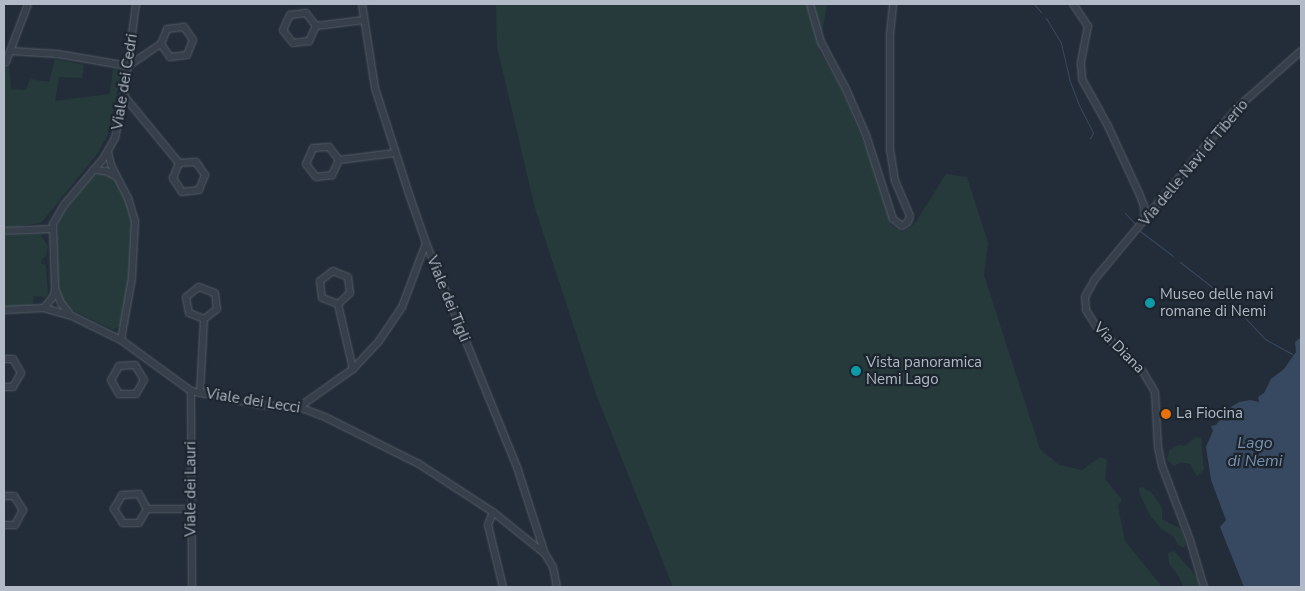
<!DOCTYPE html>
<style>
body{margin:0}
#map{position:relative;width:1305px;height:591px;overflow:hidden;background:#232d39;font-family:"Nunito Sans",sans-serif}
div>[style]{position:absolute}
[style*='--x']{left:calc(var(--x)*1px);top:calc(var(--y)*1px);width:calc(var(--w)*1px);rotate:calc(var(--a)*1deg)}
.green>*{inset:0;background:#263a3b}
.water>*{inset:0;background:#374960}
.stream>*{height:1px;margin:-0.5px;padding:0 0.5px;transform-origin:0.5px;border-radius:0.5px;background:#374960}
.roads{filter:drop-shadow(0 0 1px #545d67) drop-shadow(0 0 1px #545d67)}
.minor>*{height:6px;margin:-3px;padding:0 3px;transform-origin:3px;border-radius:3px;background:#363f4a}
.dots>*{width:14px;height:14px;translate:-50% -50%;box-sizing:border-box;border:2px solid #1c242e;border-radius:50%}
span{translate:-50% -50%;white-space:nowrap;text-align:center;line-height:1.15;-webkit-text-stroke:4.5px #1c242e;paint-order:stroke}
.street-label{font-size:15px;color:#b1bac6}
.poi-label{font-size:15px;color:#b1bac6}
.left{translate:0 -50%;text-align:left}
.water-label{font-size:16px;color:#7a91ad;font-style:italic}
.frame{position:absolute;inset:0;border:5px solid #b1bac6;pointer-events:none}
</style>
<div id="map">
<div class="green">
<i style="clip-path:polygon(496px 4px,827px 4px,819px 50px,842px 90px,878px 178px,891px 225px,902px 232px,914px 225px,946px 174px,967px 177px,988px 243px,984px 275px,1040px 449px,1059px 465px,1082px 470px,1100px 457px,1107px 460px,1105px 479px,1122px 500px,1118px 506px,1125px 541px,1162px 587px,673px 587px,596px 394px,535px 208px,497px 47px)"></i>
<i style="clip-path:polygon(55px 59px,84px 65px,82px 78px,59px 77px,55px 101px,110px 94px,113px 68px,122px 70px,108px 134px,98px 153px,41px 223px,4px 228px,4px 66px,9px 65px,11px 89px,26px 90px,30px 79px,49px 82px)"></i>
<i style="clip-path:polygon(102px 174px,114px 178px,119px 183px,130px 208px,132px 222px,129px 281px,121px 325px,114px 330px,70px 309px,63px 301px,56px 280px,58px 224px,66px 209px,92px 177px)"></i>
<i style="clip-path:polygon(40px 234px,48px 246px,46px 256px,41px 260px,41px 264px,46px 265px,48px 294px,46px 297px,34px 296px,33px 303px,27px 307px,4px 309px,4px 236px)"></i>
<i style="clip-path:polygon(1196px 437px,1201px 438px,1204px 470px,1197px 476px,1190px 464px,1181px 462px,1174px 466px,1167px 460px,1169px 450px,1179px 445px,1185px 446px)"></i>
<i style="clip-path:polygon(1142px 487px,1151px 492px,1162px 508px,1162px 519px,1181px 529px,1186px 543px,1184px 548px,1179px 546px,1173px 536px,1161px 529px,1150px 515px,1140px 495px,1139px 488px)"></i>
<i style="clip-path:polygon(1174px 551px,1198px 578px,1200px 587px,1184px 587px,1176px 572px,1169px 564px,1168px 553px)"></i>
</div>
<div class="water">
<i style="clip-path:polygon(1301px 337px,1301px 587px,1244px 587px,1220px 527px,1226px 520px,1211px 480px,1206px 447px,1213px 431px,1211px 426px,1216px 425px,1228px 409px,1239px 402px,1250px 400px,1259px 402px,1258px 397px,1264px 393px,1271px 379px,1284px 369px,1296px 352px,1295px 342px)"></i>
</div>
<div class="stream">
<i style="--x:1034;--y:4;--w:11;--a:49"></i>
<i style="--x:1046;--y:18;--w:29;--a:59"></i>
<i style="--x:1061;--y:43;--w:37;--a:77"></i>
<i style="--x:1069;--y:79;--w:28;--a:69"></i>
<i style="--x:1079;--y:105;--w:31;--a:63"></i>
<i style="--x:1093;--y:133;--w:6;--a:121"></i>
<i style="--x:1125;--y:213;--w:16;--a:47"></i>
<i style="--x:1140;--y:231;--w:41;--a:37.1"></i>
<i style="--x:1180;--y:262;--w:58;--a:38"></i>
<i style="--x:1232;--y:304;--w:48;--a:46.7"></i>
<i style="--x:1265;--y:339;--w:31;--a:29"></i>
</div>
<div class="roads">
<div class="minor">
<i style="--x:362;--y:4;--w:85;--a:81.2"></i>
<i style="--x:375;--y:88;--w:108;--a:72.2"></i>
<i style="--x:408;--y:191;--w:55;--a:70.9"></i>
<i style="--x:426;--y:243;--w:242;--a:67.9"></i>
<i style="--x:517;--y:467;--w:91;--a:72.2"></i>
<i style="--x:545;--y:554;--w:15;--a:58"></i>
<i style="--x:553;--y:567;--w:20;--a:79"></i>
<i style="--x:810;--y:4;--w:40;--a:74"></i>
<i style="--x:821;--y:42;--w:53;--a:62"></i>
<i style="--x:846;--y:89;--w:50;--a:66.5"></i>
<i style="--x:866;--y:135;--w:88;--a:72.2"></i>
<i style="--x:893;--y:219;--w:11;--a:38"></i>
<i style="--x:902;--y:226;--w:7;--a:-34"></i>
<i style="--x:908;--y:222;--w:6;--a:-72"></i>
<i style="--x:910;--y:216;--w:38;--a:-113"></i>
<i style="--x:895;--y:181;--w:30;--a:-99"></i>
<i style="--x:890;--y:151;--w:117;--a:-90"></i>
<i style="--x:890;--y:34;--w:30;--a:-84"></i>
<i style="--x:1073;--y:4;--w:27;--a:56"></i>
<i style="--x:1088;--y:26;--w:38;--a:101"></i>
<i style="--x:1081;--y:63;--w:16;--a:86"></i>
<i style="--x:1082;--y:79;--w:54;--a:61"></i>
<i style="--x:1108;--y:126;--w:74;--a:65.2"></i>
<i style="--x:1139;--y:193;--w:14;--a:69"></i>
<i style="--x:1144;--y:206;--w:15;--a:86"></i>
<i style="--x:306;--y:13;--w:16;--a:52"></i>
<i style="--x:316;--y:26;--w:17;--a:115"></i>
<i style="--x:309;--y:41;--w:16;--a:173"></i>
<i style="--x:293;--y:43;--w:16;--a:-128"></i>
<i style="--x:283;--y:30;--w:17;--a:-65"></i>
<i style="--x:290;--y:15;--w:16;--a:-7"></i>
<i style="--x:316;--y:26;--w:48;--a:-7.1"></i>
<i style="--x:184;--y:27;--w:16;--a:55"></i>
<i style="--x:193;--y:40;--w:16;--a:112"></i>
<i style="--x:187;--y:55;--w:17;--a:173"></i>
<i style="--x:170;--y:57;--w:16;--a:-125"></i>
<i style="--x:161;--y:44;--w:16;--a:-68"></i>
<i style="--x:167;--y:29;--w:17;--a:-7"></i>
<i style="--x:10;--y:51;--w:48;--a:3.6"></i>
<i style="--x:58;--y:54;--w:71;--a:9.7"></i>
<i style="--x:128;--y:66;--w:40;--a:-34"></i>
<i style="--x:6;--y:62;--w:62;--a:-69.2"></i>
<i style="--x:124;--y:96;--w:87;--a:50.6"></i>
<i style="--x:329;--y:147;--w:16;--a:52"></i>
<i style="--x:339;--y:160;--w:17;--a:115"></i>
<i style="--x:332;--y:175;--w:16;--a:173"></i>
<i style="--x:316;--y:177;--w:16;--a:-128"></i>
<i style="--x:306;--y:164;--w:17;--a:-66"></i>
<i style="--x:313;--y:148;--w:16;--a:-4"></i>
<i style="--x:108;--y:152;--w:13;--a:77"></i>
<i style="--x:111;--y:165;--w:37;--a:63"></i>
<i style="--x:128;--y:198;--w:24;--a:73"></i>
<i style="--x:135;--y:221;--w:57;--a:93"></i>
<i style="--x:132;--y:278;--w:63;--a:100.1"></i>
<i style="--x:339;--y:160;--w:56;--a:-7.1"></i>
<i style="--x:196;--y:162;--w:16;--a:55"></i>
<i style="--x:205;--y:175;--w:16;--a:112"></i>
<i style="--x:199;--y:190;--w:17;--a:173"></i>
<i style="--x:182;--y:192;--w:17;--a:-123"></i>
<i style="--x:173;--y:178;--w:16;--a:-68"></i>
<i style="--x:179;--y:163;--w:17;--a:-3"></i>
<i style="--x:93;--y:170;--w:13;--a:4"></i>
<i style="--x:106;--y:171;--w:11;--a:27"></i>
<i style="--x:4;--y:231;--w:48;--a:-2.4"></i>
<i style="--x:333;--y:271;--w:16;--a:22"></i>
<i style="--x:348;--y:277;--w:16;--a:83"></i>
<i style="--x:350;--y:293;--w:16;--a:137"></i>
<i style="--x:338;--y:304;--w:17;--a:-159"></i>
<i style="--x:322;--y:298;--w:17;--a:-97"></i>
<i style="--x:320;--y:281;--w:16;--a:-38"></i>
<i style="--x:199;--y:287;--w:17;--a:21"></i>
<i style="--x:215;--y:293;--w:16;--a:83"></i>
<i style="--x:217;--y:309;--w:16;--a:142"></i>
<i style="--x:204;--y:319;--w:16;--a:-158"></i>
<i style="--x:189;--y:313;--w:16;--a:-101"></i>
<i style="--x:186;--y:297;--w:16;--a:-38"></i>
<i style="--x:338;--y:304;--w:67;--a:77"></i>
<i style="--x:44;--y:308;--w:14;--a:-51"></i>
<i style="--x:53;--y:297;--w:7;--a:-74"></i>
<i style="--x:4;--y:310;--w:40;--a:-2.9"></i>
<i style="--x:44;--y:308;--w:29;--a:16"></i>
<i style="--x:72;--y:316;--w:55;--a:26.1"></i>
<i style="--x:121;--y:340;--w:87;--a:36.1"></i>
<i style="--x:191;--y:391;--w:72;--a:11.2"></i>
<i style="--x:262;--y:405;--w:37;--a:3"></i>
<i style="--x:299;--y:407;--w:30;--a:21"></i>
<i style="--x:327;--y:418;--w:103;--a:26.6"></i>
<i style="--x:419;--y:464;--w:88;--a:33"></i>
<i style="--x:493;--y:512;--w:65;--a:38.8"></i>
<i style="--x:69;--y:313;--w:13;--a:-129"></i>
<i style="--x:61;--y:303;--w:16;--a:-112"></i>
<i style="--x:55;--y:288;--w:64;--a:-91.8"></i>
<i style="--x:53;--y:224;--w:22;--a:-60"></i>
<i style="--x:64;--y:205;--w:60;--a:-49.7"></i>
<i style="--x:103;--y:159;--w:24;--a:-60"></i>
<i style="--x:115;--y:138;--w:43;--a:-77.9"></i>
<i style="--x:124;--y:96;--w:93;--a:-82.6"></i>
<i style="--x:4;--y:359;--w:9;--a:0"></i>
<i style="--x:13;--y:359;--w:16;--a:60"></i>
<i style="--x:21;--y:373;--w:16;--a:120"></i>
<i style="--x:13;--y:387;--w:9;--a:180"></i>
<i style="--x:135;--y:365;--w:17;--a:59"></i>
<i style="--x:144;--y:380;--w:16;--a:120"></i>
<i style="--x:136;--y:394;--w:17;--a:180"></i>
<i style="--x:119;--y:394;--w:16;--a:-120"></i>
<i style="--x:111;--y:380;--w:16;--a:-60"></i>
<i style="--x:119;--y:366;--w:16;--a:-4"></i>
<i style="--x:191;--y:391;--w:196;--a:89.7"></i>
<i style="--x:200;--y:393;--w:74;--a:-86.9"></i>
<i style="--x:299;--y:407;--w:66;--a:-35.1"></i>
<i style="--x:353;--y:369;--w:38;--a:-47"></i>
<i style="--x:379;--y:341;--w:41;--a:-55.9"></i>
<i style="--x:402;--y:307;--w:68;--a:-69.4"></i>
<i style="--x:139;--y:494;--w:17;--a:62"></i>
<i style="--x:147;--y:509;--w:16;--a:120"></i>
<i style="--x:139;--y:523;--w:16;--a:180"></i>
<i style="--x:123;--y:523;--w:17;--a:-123"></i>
<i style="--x:114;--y:509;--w:16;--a:-60"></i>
<i style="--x:122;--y:495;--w:17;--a:-3"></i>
<i style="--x:4;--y:496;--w:10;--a:0"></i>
<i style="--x:14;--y:496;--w:17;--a:57"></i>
<i style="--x:23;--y:510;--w:17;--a:118"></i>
<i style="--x:15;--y:525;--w:11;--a:180"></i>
<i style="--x:147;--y:509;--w:44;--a:0"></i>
<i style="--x:493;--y:512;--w:14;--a:111"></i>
<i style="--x:488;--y:525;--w:64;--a:76.4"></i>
<i style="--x:1204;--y:587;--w:49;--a:-106.6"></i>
<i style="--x:1190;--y:540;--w:79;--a:-110.7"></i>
<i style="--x:1162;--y:466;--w:19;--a:-102"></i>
<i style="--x:1158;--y:447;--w:55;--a:-93.1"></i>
<i style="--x:1155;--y:392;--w:23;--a:-121"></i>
<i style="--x:1143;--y:372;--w:66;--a:-135.6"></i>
<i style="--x:1096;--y:326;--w:19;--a:-122"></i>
<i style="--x:1086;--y:310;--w:13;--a:-94"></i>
<i style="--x:1085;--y:297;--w:21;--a:-61"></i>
<i style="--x:1095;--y:279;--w:222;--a:-50.3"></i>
<i style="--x:1237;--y:108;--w:86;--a:-41.7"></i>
</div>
</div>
<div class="dots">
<i style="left:1150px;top:303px;background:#0f9aa8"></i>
<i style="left:856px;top:371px;background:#0f9aa8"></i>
<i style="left:1166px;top:414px;background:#e8710a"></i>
</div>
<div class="street-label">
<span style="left:125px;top:82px;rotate:-81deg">Viale dei Cedri</span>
<span style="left:1194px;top:163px;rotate:-50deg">Via delle Navi di Tiberio</span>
<span style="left:448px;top:299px;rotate:68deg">Viale dei Tigli</span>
<span style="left:1119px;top:348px;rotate:45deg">Via Diana</span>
<span style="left:253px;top:401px;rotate:9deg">Viale dei Lecci</span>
<span style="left:191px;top:489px;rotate:-90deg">Viale dei Lauri</span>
</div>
<div class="poi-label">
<span class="left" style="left:1160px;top:303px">Museo delle navi<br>romane di Nemi</span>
<span class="left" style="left:866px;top:371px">Vista panoramica<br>Nemi Lago</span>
<span class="left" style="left:1176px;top:414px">La Fiocina</span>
</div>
<div class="water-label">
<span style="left:1255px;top:452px">Lago<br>di Nemi</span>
</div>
<div class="frame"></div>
</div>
